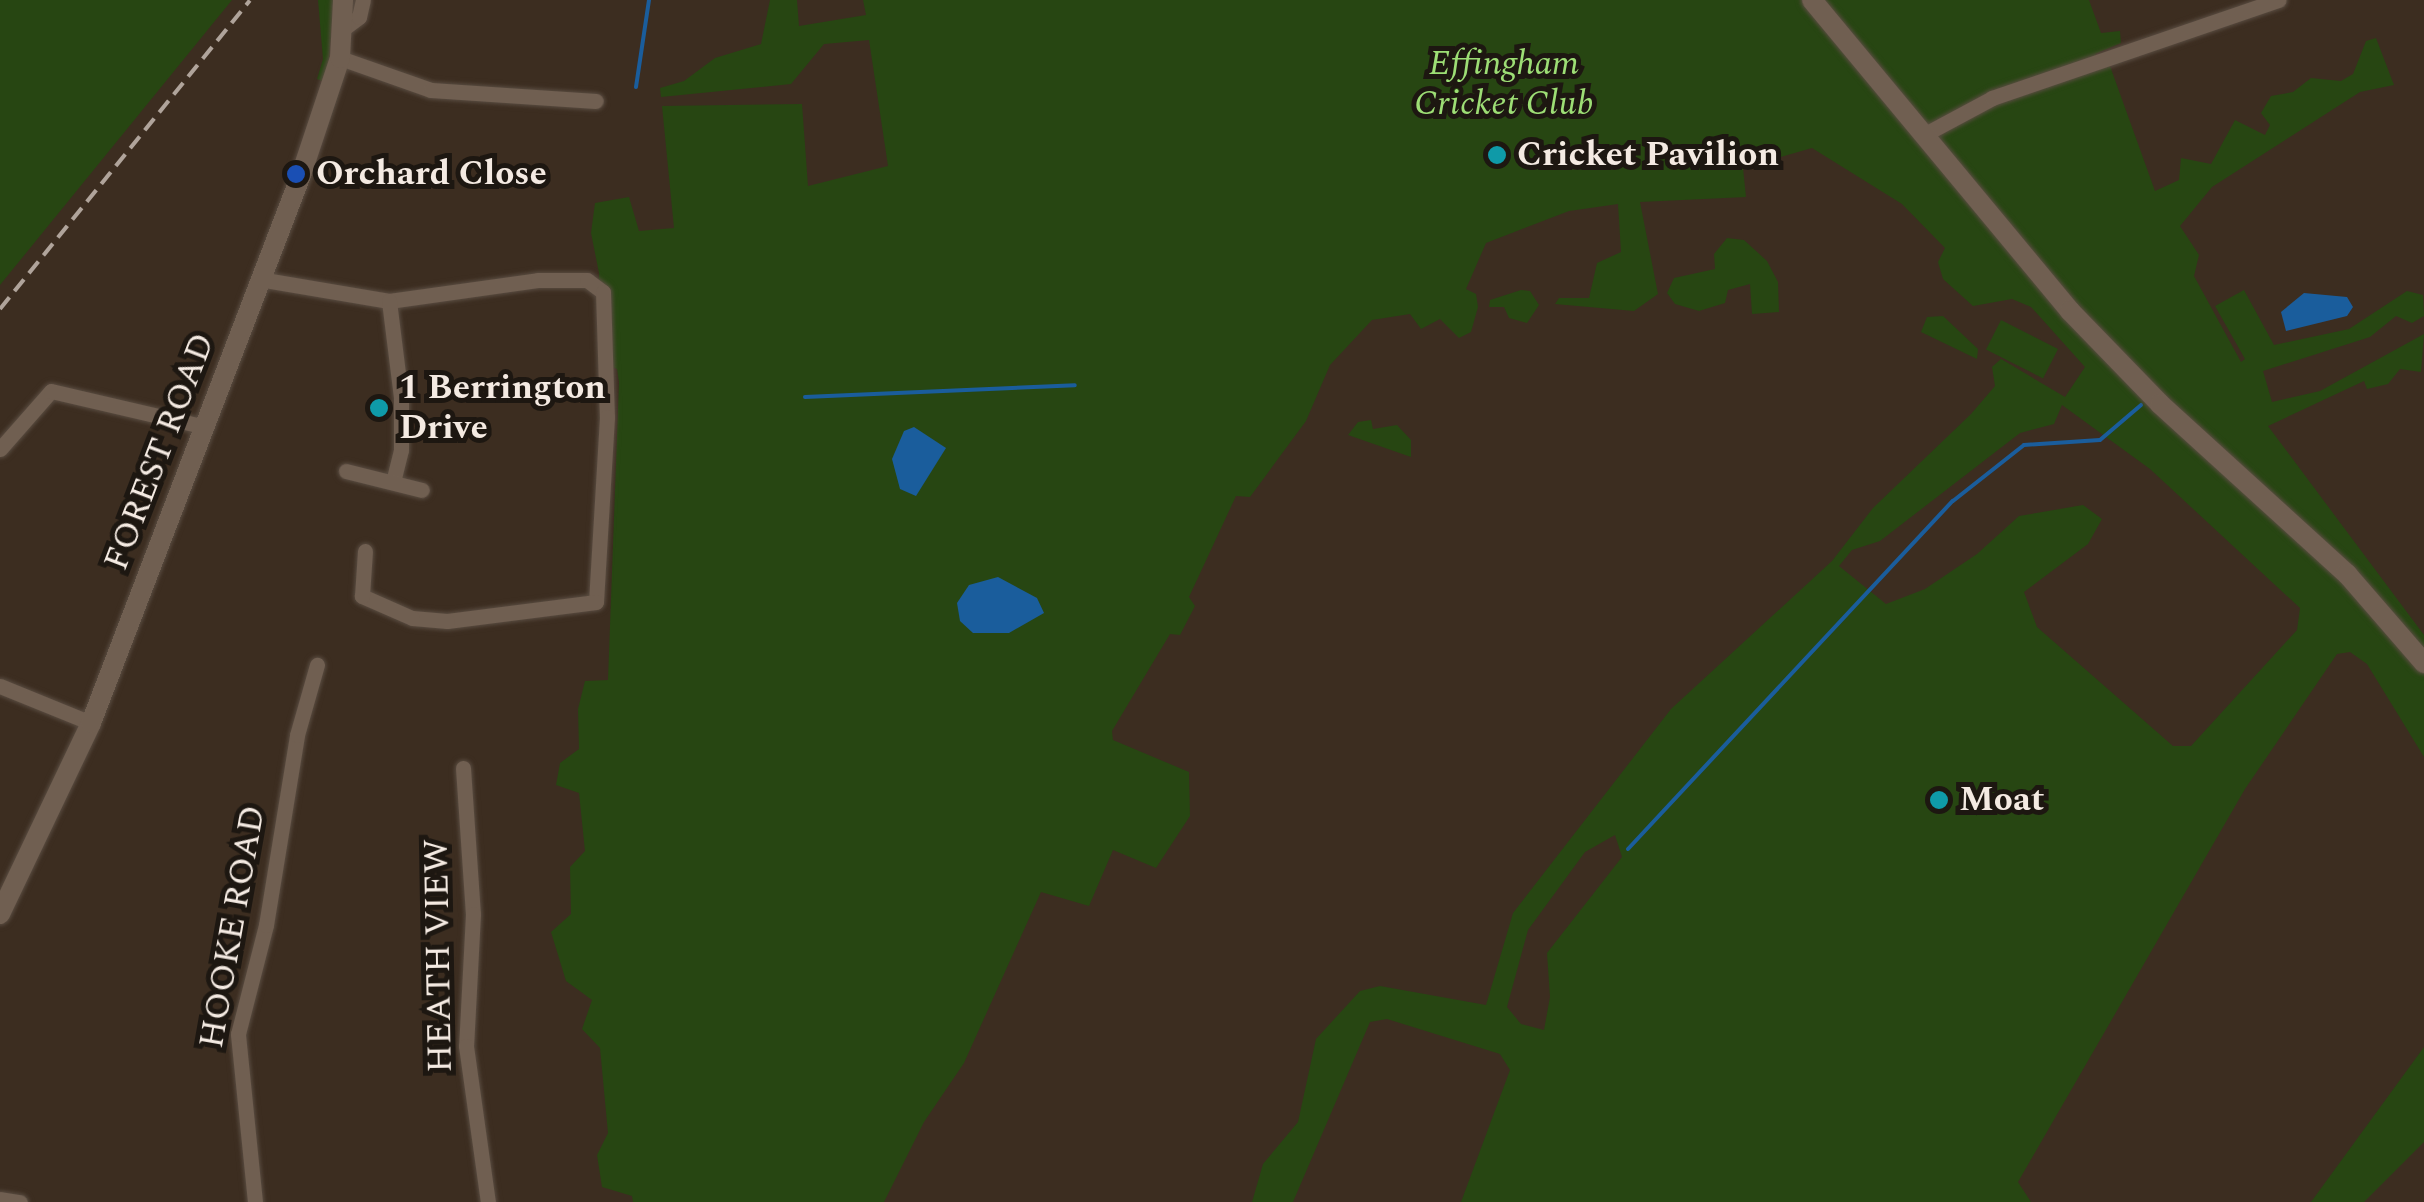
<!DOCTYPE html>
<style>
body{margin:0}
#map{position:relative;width:2424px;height:1202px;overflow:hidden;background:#3c2d20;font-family:Spectral,serif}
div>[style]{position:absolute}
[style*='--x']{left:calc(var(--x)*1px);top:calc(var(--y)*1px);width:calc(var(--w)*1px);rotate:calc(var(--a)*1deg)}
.green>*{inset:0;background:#274612;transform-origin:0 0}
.water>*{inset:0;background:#1a5d9c}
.stream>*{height:4px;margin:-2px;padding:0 2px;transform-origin:2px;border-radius:2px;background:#1a5d9c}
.roads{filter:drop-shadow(0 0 2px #594c41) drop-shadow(0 0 2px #594c41)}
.street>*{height:15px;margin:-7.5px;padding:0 7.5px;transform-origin:7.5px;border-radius:7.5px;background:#705f51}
.secondary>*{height:20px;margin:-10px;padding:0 10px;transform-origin:10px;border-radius:10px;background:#705f51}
.rail>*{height:4px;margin-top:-2px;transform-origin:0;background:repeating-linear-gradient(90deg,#b0a49b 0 15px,transparent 0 23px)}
.dots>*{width:28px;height:28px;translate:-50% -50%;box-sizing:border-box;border:5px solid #1d1711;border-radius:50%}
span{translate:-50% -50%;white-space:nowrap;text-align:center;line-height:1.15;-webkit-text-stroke:10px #1d1711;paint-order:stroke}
.park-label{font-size:35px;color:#9dde75;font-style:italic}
.poi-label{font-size:35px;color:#f4eae2;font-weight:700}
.left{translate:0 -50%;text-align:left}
.street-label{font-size:35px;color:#f4eae2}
</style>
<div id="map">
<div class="green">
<i style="clip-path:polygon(0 0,232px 0,0 285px)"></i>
<i style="clip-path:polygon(318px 0,334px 0,327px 83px,317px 79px,323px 59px)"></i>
<i style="clip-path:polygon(evenodd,770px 0,797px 0,799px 26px,866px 15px,863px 0,2089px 0,2101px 33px,2120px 31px,2121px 43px,2095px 54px,2110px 66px,2155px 191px,2179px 180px,2181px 158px,2211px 164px,2235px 120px,2265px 135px,2270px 125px,2261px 113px,2271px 96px,2293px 92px,2311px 78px,2341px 81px,2353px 74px,2366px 41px,2376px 38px,2394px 85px,2360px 92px,2212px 187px,2180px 226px,2199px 255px,2194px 276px,2241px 362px,2245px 359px,2215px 306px,2244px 290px,2274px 345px,2349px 329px,2407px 291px,2423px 295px,2424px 316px,2412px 323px,2396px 316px,2370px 337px,2263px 371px,2272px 402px,2320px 391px,2424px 334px,2421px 372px,2400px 369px,2388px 384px,2367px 389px,2364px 381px,2268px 426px,2424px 635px,2424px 757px,2367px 664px,2350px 652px,2337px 654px,2245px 789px,2018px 1182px,2031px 1202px,1461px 1202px,1510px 1070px,1500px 1054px,1387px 1019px,1370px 1022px,1293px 1202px,1252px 1202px,1263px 1164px,1298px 1122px,1316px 1039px,1360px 991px,1380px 986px,1486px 1005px,1513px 913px,1671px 709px,1832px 561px,1873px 508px,1971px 414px,1995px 386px,1992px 367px,2001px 359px,2065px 397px,2085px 367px,2031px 307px,2012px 299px,1973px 306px,1943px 279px,1938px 262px,1945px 248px,1902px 204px,1812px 148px,1743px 168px,1746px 197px,1640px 202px,1658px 294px,1634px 311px,1555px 304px,1559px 298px,1589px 298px,1597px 263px,1621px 252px,1618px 204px,1569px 211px,1486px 243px,1466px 289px,1476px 294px,1478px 307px,1471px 332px,1459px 338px,1440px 319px,1421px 329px,1410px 314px,1372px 320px,1330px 365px,1306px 421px,1250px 497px,1236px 496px,1189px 597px,1195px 606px,1180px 635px,1170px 634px,1112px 731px,1113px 740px,1189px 772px,1190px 816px,1156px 868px,1113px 850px,1089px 906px,1041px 892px,964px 1063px,924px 1122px,884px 1202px,633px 1202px,632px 1196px,602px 1187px,597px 1155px,608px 1133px,600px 1048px,582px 1029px,592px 1000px,566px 981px,551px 932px,571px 914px,570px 867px,585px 851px,579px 793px,556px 785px,560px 763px,579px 749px,578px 709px,585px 681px,608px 680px,619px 382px,617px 369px,598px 361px,599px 273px,591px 233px,595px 203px,629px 197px,639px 231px,674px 228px,662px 106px,802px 104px,808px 186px,888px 166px,869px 40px,824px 44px,791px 84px,661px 97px,660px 88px,684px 81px,715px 58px,761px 44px,770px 0,2062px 405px,2150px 469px,2300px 608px,2297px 630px,2191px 746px,2173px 746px,2037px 627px,2024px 592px,2088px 544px,2102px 519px,2083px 505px,2019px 516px,1977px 554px,1925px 589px,1886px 604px,1839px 566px,1852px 550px,1880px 541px,2020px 433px,2054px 424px,2062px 405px,770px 0,1615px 835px,1622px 857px,1547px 953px,1550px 997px,1544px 1030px,1521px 1024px,1507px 1007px,1528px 930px,1585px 852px,1615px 835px)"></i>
<i style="clip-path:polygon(1727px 238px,1744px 240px,1767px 261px,1778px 282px,1779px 312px,1752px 314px,1750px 284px,1728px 290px,1725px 303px,1699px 311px,1675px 304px,1667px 293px,1674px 278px,1715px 269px,1714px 254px)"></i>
<i style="clip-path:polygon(1521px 290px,1530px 291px,1539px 305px,1527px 323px,1509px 318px,1504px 307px,1489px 307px,1490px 300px)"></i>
<i style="clip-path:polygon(1943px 316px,1978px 349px,1977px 359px,1921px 332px,1927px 317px)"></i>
<i style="left:2001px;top:320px;width:64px;height:33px;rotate:27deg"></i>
<i style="clip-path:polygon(1371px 420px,1373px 429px,1397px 425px,1411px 440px,1411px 457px,1348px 435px,1358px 422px)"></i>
<i style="clip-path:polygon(2424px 1047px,2424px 1142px,2364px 1202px,2311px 1202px)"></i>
</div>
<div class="water">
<i style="clip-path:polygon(2304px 293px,2347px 297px,2353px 307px,2347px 316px,2286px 331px,2281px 312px)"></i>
<i style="clip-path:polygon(914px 427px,946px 448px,916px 496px,900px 489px,892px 459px,904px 431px)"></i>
<i style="clip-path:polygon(998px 577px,1037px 598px,1044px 613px,1009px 633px,973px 633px,960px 621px,957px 603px,969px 585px)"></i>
</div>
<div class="stream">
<i style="--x:636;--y:87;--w:88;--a:-81.5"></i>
<i style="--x:805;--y:397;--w:270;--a:-2.5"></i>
<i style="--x:1628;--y:849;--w:476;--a:-47"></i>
<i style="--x:1953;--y:501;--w:90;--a:-38.3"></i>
<i style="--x:2024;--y:445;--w:76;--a:-3.8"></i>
<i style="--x:2100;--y:440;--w:54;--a:-40.5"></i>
</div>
<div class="roads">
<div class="street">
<i style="--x:343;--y:29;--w:20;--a:-37"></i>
<i style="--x:359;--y:17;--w:17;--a:-77"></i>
<i style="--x:340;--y:58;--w:96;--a:19.4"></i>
<i style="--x:431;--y:90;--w:165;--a:3.8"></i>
<i style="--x:1925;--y:134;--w:76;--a:-28.2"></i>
<i style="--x:1992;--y:98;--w:303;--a:-18.9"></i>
<i style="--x:259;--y:279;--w:132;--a:9.6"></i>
<i style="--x:389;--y:301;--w:150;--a:-8"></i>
<i style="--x:538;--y:280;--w:49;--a:0"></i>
<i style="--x:587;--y:280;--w:20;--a:37"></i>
<i style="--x:603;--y:292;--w:125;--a:88.2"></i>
<i style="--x:607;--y:417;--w:185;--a:93.4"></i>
<i style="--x:596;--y:602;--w:150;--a:172.7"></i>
<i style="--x:447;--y:621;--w:35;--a:-175"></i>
<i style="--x:412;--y:618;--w:55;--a:-156.3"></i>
<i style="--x:362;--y:596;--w:45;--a:-86.2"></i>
<i style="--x:389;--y:301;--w:98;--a:82.9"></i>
<i style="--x:401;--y:398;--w:52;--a:90"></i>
<i style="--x:401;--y:450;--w:33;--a:104"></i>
<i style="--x:0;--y:449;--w:77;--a:-48.7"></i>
<i style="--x:51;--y:391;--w:159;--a:13.1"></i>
<i style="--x:346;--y:471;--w:78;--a:14"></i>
<i style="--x:0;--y:686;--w:98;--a:22.1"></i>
<i style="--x:463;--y:768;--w:146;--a:86.1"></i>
<i style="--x:473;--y:914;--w:132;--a:93"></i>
<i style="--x:466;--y:1046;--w:158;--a:82"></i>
<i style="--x:0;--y:1199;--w:20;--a:9"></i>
<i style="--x:255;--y:1202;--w:169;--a:-95.8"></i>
<i style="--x:238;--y:1034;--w:113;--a:-75.6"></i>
<i style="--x:266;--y:925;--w:193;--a:-80.7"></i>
<i style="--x:297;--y:735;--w:73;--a:-74.1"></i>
</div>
<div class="secondary">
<i style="--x:1812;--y:0;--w:404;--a:50.3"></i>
<i style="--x:2070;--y:311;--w:129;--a:45.9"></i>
<i style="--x:2160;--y:404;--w:253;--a:42.3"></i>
<i style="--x:2347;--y:574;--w:118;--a:49.1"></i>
<i style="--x:0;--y:914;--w:212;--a:-64.5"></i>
<i style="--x:91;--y:723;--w:587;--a:-69.03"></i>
<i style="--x:301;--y:175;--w:123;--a:-71.6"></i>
<i style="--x:340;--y:58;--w:58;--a:-87"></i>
</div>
</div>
<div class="rail">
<i style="--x:0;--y:309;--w:397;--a:-51"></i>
</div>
<div class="dots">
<i style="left:1497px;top:155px;background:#0f9aa8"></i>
<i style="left:296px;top:174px;background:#1a4fb4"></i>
<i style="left:379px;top:408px;background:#0f9aa8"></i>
<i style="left:1939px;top:800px;background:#0f9aa8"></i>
</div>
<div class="park-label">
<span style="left:1504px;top:84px">Effingham<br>Cricket Club</span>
</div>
<div class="poi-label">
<span class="left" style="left:1517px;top:155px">Cricket Pavilion</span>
<span class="left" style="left:316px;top:174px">Orchard Close</span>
<span class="left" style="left:399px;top:408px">1 Berrington<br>Drive</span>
<span class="left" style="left:1959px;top:800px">Moat</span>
</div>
<div class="street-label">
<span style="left:160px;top:452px;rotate:-69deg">FOREST ROAD</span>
<span style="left:233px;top:927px;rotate:-80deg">HOOKE ROAD</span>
<span style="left:439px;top:956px;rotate:-91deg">HEATH VIEW</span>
</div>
</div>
